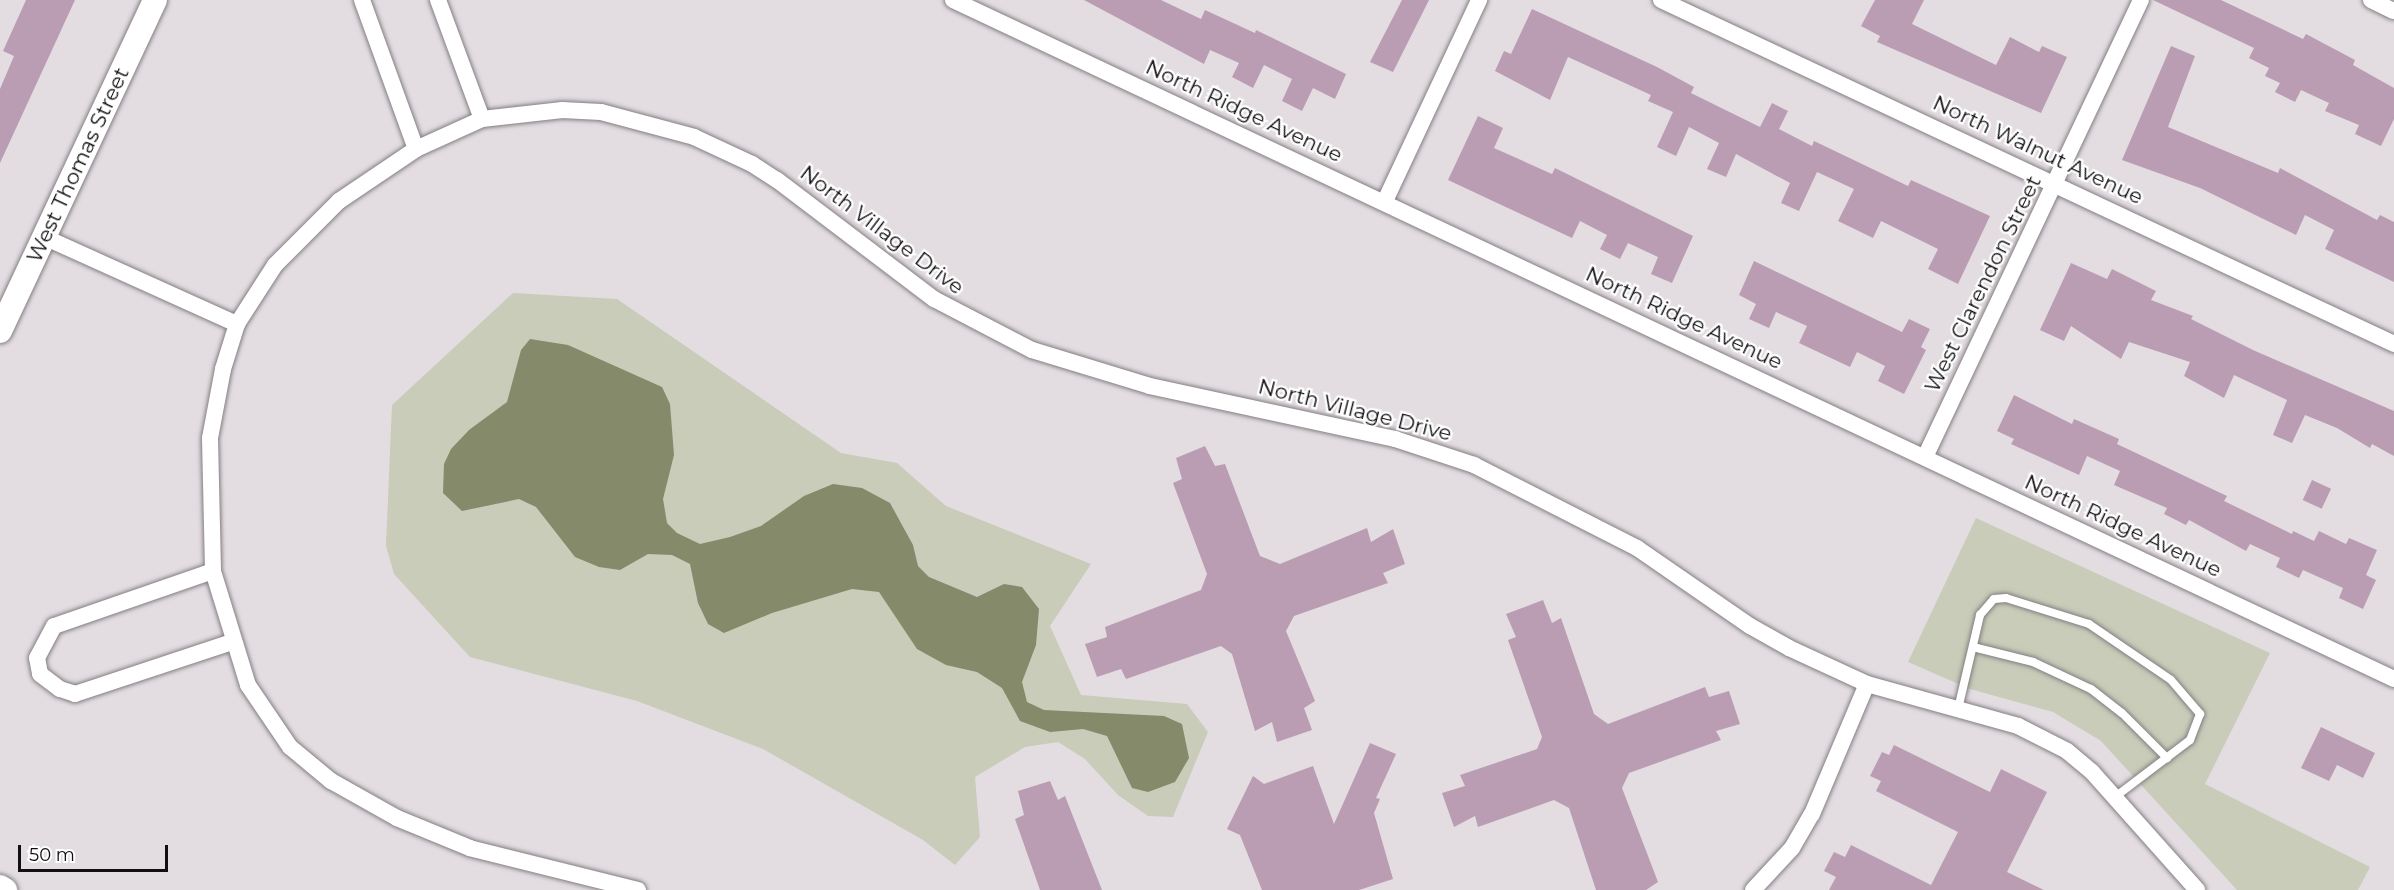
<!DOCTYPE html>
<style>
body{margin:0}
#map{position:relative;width:2394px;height:890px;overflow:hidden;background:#e3dde2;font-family:Montserrat,sans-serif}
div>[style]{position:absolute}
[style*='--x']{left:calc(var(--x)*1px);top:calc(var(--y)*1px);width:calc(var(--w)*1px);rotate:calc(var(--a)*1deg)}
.green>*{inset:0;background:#c8ccb8}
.water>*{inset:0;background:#848a6a}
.building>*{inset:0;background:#ba9db3;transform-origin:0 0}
.roads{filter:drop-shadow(0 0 2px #847e82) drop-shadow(0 0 2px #847e82)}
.lane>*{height:8px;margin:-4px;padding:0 4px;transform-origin:4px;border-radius:4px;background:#fff}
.street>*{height:16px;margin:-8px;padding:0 8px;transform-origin:8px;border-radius:8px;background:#fff}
.secondary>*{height:24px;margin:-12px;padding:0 12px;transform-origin:12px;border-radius:12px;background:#fff}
span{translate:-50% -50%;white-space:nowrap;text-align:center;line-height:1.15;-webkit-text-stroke:4.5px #fff;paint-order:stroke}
.street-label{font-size:21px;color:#110f10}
.scale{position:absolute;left:18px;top:845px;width:150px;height:27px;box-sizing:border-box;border:3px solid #110f10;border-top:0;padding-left:8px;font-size:18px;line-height:21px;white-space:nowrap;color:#110f10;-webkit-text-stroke:4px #fff;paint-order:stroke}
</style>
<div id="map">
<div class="green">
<i style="clip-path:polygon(513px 293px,617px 299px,841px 453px,897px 463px,946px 506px,1091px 564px,1050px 626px,1081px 695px,1187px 704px,1208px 732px,1173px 817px,1148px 816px,1118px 795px,1085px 759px,1058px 742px,1025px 747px,975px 777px,980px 837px,955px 865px,923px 840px,763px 749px,637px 701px,470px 657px,394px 574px,386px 546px,392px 405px)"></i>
<i style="clip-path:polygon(1976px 518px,2270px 653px,2205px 784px,2370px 867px,2358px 890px,2237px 890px,2101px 741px,2053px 712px,1970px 689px,1908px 662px)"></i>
</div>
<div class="water">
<i style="clip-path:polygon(530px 339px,568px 345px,662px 387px,670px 404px,674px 455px,663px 499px,667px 523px,677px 533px,700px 544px,730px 537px,761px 526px,804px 496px,833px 484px,862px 488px,890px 503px,913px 545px,918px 566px,929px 577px,977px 597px,1004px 584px,1022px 587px,1039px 609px,1036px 645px,1022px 682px,1027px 702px,1044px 710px,1164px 716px,1182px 724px,1189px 758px,1175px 782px,1148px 792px,1132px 788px,1107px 736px,1083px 729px,1050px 732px,1020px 721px,1002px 688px,977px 672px,946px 665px,917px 649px,879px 592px,852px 589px,772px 613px,724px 633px,708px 624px,698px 603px,690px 564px,672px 555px,648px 554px,620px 570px,599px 567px,575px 557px,536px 507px,519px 499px,462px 511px,443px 493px,444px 464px,451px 449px,469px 430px,507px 402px,521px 350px)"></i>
</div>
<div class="building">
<i style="clip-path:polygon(26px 0,75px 0,0 163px,0 89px,14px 56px,3px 51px)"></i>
<i style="clip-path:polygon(1084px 0,1161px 0,1201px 19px,1205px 10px,1255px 33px,1256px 30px,1346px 74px,1335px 99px,1313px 88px,1302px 111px,1282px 101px,1292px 79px,1264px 65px,1253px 88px,1232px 77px,1239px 63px,1210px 50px,1204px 64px)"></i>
<i style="clip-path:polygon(1402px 0,1429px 0,1393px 72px,1370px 62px)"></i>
<i style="clip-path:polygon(1875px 0,1924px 0,1912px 24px,1996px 65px,2010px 37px,2039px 52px,2042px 46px,2067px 57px,2041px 113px,1877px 42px,1880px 36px,1861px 26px)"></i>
<i style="clip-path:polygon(2153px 0,2221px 0,2303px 39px,2306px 34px,2355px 60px,2353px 65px,2394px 88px,2394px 119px,2381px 146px,2355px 134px,2359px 125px,2325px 111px,2329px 103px,2301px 90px,2295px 102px,2275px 92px,2280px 83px,2265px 76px,2269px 68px,2249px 58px,2254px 48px)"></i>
<i style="clip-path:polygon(1532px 9px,1657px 67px,1694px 87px,1691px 93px,1760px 127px,1772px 103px,1788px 111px,1779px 129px,1812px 146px,1814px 141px,1908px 186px,1911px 180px,1990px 216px,1958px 284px,1928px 269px,1938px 249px,1881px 221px,1873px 238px,1838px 221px,1854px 189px,1817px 172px,1799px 211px,1781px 203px,1790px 183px,1736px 154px,1726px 177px,1707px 169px,1719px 143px,1689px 127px,1676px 156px,1657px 147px,1673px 112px,1648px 101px,1651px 95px,1568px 57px,1550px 100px,1495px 71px,1504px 51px,1511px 54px)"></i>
<i style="clip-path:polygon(2171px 46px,2195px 56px,2168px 127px,2278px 173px,2280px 168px,2377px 220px,2380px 215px,2394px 222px,2394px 282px,2325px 249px,2334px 230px,2305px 215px,2296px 235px,2200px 188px,2122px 160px)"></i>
<i style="clip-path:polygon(1478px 116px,1503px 128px,1494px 148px,1552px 174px,1555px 168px,1693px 236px,1672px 283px,1651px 274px,1658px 257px,1628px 243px,1620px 259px,1600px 249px,1607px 235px,1580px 221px,1572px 238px,1448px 180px)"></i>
<i style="clip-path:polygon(1754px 261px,1902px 332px,1909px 319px,1930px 329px,1921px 347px,1926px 350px,1904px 394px,1878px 381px,1885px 366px,1857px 352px,1850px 367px,1799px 343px,1807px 326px,1776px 312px,1769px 328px,1749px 319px,1756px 304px,1739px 295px)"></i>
<i style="clip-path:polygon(2071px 263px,2107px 279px,2112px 269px,2156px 291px,2151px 300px,2193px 316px,2191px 319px,2253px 350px,2394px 411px,2394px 456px,2372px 444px,2370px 448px,2337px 428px,2305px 415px,2292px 443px,2273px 435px,2287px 400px,2234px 375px,2224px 398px,2184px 376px,2190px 362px,2129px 342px,2121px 359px,2071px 326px,2064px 341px,2040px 330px)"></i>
<i style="clip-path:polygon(2014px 395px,2072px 424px,2074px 419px,2119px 439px,2117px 444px,2227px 496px,2224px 501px,2292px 534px,2293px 531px,2314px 541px,2319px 531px,2346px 544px,2349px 538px,2377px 550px,2366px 575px,2376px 580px,2363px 609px,2339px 598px,2343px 588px,2303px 570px,2299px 578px,2276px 567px,2280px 558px,2250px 544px,2246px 551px,2189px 520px,2186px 525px,2164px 514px,2167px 508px,2114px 485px,2120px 471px,2087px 456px,2079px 475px,2011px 444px,2014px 439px,1997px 431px)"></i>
<i style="clip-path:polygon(1205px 446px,1215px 466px,1225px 464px,1260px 556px,1280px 564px,1367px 528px,1371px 542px,1393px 529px,1405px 564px,1383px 573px,1388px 583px,1294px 616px,1286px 631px,1315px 701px,1304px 708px,1312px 730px,1277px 742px,1272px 722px,1255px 731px,1232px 654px,1221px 646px,1126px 679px,1121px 669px,1097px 677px,1085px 644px,1107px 637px,1105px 627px,1201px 590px,1207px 574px,1173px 483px,1182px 479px,1176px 458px)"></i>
<i style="left:2312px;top:480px;width:21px;height:22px;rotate:25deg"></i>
<i style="clip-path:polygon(1543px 600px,1552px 623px,1561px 618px,1594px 714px,1608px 724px,1705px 687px,1709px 697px,1729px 691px,1740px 724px,1716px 731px,1721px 740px,1629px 773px,1622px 788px,1658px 882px,1646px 890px,1596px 890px,1569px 808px,1554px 800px,1478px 827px,1475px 816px,1454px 827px,1442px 793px,1465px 786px,1460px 775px,1537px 749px,1542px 737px,1508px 640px,1516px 637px,1506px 614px)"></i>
<i style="clip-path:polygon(2321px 727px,2375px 753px,2363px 778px,2337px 765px,2329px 781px,2301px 768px)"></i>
<i style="clip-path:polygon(1370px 743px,1396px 754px,1376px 798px,1380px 799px,1374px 813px,1393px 879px,1359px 890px,1262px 890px,1240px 835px,1227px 829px,1253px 776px,1264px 784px,1313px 766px,1334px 824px)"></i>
<i style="clip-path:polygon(1894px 745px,1990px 792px,2001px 769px,2047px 792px,2007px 872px,2044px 890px,1829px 890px,1836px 877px,1824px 871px,1834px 852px,1845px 857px,1851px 845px,1931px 885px,1958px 832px,1876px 791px,1881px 781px,1870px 776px,1882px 752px,1889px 755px)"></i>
<i style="clip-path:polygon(1050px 781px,1058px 800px,1065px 796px,1102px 890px,1040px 890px,1015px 819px,1024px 815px,1018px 791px)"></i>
</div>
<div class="roads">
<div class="lane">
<i style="--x:1973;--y:647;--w:62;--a:14"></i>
<i style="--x:2033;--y:662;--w:64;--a:25"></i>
<i style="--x:2091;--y:689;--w:39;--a:38"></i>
<i style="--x:2122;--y:713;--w:64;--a:45"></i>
<i style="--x:1958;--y:709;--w:97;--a:-76.8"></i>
<i style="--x:1980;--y:615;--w:21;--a:-49"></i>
<i style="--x:1994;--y:599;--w:12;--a:-5"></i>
<i style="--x:2006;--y:598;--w:87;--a:17.4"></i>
<i style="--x:2089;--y:624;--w:99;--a:34.3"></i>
<i style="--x:2171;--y:680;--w:45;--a:49.5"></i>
<i style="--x:2200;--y:714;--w:28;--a:111"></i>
<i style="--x:2190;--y:740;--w:94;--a:142.8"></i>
</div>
<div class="street">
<i style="--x:362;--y:0;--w:158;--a:70.1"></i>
<i style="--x:438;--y:0;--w:127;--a:69.7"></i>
<i style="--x:953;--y:0;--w:1593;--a:25.23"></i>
<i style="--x:1661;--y:0;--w:810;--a:25.14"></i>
<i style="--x:2371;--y:0;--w:25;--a:26"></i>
<i style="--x:1385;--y:201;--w:222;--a:-64.9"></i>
<i style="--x:44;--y:237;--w:212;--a:24.3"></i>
<i style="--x:1925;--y:457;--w:505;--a:-64.7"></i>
<i style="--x:213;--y:571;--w:168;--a:160.9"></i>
<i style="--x:54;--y:626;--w:36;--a:118"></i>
<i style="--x:37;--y:658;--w:16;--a:79"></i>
<i style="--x:40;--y:674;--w:25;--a:37"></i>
<i style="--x:60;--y:689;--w:16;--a:18"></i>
<i style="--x:75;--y:694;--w:165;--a:-18.3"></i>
<i style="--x:638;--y:890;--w:173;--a:-166"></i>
<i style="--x:470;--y:848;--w:79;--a:-157.7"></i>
<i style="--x:397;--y:818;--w:76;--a:-150.7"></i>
<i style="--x:331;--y:781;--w:53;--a:-140.3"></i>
<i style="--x:290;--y:747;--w:75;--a:-124.1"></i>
<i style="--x:248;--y:685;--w:119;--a:-107.1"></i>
<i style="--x:213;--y:571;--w:133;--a:-91.3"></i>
<i style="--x:210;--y:438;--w:70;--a:-79.3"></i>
<i style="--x:223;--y:369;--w:47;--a:-72.7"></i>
<i style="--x:237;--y:324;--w:70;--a:-57.2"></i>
<i style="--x:275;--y:265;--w:91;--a:-45"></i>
<i style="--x:339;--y:201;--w:93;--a:-34"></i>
<i style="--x:416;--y:149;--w:72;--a:-24.4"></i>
<i style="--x:482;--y:119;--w:81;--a:-6.4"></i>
<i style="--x:562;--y:110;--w:39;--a:3"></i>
<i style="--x:601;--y:112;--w:96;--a:15"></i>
<i style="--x:694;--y:137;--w:64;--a:25"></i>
<i style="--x:752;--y:164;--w:30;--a:33"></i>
<i style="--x:777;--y:180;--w:197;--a:37.2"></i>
<i style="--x:934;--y:299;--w:110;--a:27.5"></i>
<i style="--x:1032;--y:350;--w:123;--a:17"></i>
<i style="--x:1150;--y:386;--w:251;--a:12.2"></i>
<i style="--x:1395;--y:439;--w:83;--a:18.2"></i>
<i style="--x:1474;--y:465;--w:183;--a:27"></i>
<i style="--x:1637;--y:548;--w:137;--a:34.6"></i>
<i style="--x:1750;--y:626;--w:45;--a:29.4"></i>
<i style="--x:1789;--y:648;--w:86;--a:24.8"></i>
<i style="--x:1867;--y:684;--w:157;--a:15.5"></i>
<i style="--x:2018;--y:726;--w:55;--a:27"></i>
<i style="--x:2067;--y:751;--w:33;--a:40"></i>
<i style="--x:2092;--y:772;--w:158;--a:48.3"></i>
<i style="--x:1753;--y:890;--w:57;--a:-47.1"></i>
<i style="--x:1792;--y:848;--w:39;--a:-60"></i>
<i style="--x:1812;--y:814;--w:141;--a:-67.1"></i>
</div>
<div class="secondary">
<i style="--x:0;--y:331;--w:365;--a:-64.9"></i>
<i style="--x:0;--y:887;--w:6;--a:31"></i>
</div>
</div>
<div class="street-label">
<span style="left:1244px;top:111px;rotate:25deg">North Ridge Avenue</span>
<span style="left:2038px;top:150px;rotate:25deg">North Walnut Avenue</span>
<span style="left:78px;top:165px;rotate:-65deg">West Thomas Street</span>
<span style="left:882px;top:230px;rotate:37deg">North Village Drive</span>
<span style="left:1983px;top:284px;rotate:-64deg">West Clarendon Street</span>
<span style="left:1684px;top:318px;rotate:25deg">North Ridge Avenue</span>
<span style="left:1355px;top:410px;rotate:14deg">North Village Drive</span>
<span style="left:2123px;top:526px;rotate:25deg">North Ridge Avenue</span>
</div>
<div class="scale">50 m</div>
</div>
